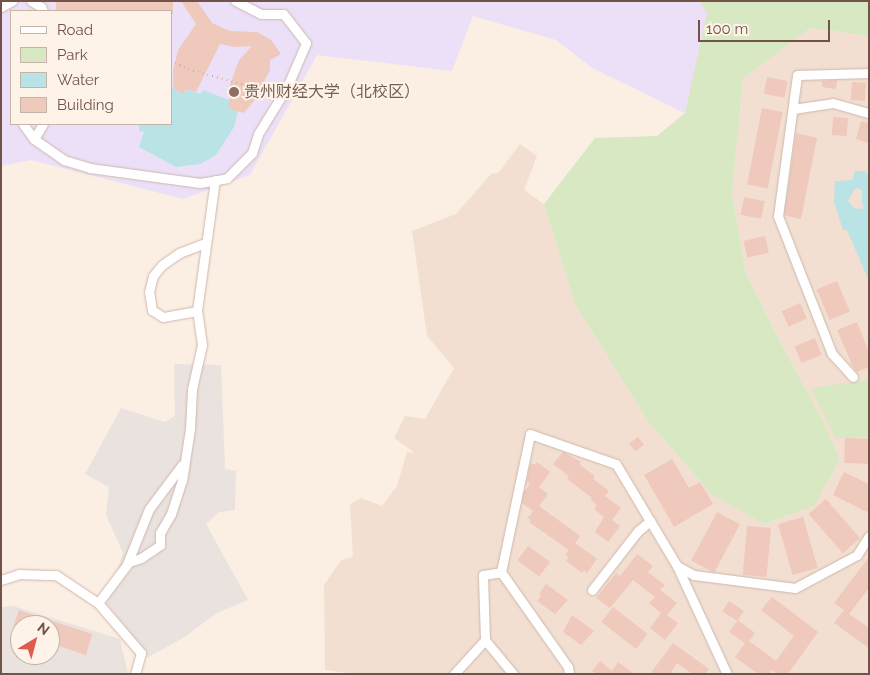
<!DOCTYPE html>
<meta charset="utf-8">
<style>
body{margin:0}
#map{position:relative;width:870px;height:675px;overflow:hidden;background:#fbeee3;font-family:Raleway,"Noto Sans SC",sans-serif}
div>[style]{position:absolute}
[style*='--x']{left:calc(var(--x)*1px);top:calc(var(--y)*1px);width:calc(var(--w)*1px);rotate:calc(var(--a)*1deg)}
.residential>*{inset:0;background:#f2dfd2}
.industrial>*{inset:0;background:#eae2de}
.education>*{inset:0;background:#ebe0f7}
.green>*{inset:0;background:#d7e8c2}
.water>*{inset:0;background:#b9e3e4}
.building>*{inset:0;background:#efc9bc;transform-origin:0 0}
.path>*{height:2px;margin-top:-1px;transform-origin:0;background:repeating-linear-gradient(90deg,#d4ac9f 0 1px,transparent 0 5px)}
.roads{filter:drop-shadow(0 0 1px #ceb7ad) drop-shadow(0 0 1px #ceb7ad)}
.minor>*{height:9px;margin:-4.5px;padding:0 4.5px;transform-origin:4.5px;border-radius:4.5px;background:#fff}
.dots>*{width:14px;height:14px;translate:-50% -50%;box-sizing:border-box;border:2px solid #fef3e9;border-radius:50%}
span{translate:-50% -50%;white-space:nowrap;text-align:center;line-height:1.15;-webkit-text-stroke:4px #fef3e9;paint-order:stroke}
.education-label{font-size:16px;color:#785e54}
.left{translate:0 -50%;text-align:left}
.frame{position:absolute;inset:0;border:2px solid #72534a;pointer-events:none}
.legend{position:absolute;left:10px;top:10px;width:162px;height:115px;box-sizing:border-box;background:#fef3e9;border:1px solid #c6b3a9;margin:0;padding:6px 9px;list-style:none;font-size:15px;color:#72534a}
.legend li{display:flex;align-items:center;gap:10px;height:25px}
.legend b{width:25px;border:1px solid #c6b3a9}
.north{position:absolute;left:10px;top:615px;width:50px;height:50px;box-sizing:border-box;background:#fef3e9;border:1px solid #c6b3a9;border-radius:50%;rotate:37deg;font-size:14px;font-weight:700;line-height:20px;text-align:center;color:#72534a}
.north::after{content:'';display:block;margin:auto;width:18px;height:22px;background:#e05a4d;clip-path:polygon(50% 0,100% 100%,50% 72%,0 100%)}
.scale{position:absolute;left:698px;top:20px;width:132px;height:22px;box-sizing:border-box;border:2px solid #72534a;border-top:0;padding-left:6px;font-size:15px;line-height:18px;white-space:nowrap;color:#72534a;-webkit-text-stroke:4px #fef3e9;paint-order:stroke}
</style>
<div id="map">
<div class="residential">
<i style="clip-path:polygon(810px 28px,869px 36px,869px 674px,356px 674px,325px 670px,324px 585px,341px 560px,353px 557px,350px 504px,361px 498px,382px 506px,397px 486px,407px 452px,415px 453px,394px 438px,405px 416px,425px 419px,454px 368px,427px 336px,412px 231px,456px 214px,491px 174px,499px 172px,520px 144px,537px 156px,524px 190px,544px 204px,575px 304px,647px 420px,712px 495px,764px 524px,814px 506px,840px 459px,822px 419px,779px 340px,746px 273px,732px 194px,743px 79px)"></i>
</div>
<div class="industrial">
<i style="clip-path:polygon(174px 364px,221px 365px,225px 469px,236px 471px,235px 510px,219px 512px,206px 524px,248px 600px,217px 613px,183px 638px,148px 657px,106px 603px,123px 553px,106px 515px,109px 487px,85px 474px,121px 408px,164px 422px,175px 416px)"></i>
<i style="clip-path:polygon(evenodd,13px 606px,120px 639px,128px 674px,1px 674px,1px 607px,13px 606px,20px 625px,50px 625px,50px 655px,20px 655px,20px 625px)"></i>
</div>
<div class="education">
<i style="clip-path:polygon(evenodd,1px 1px,699px 1px,708px 13px,685px 113px,592px 68px,556px 40px,473px 16px,452px 71px,317px 55px,250px 175px,183px 199px,31px 160px,1px 166px,1px 1px,11px 11px,171px 11px,171px 124px,11px 124px,11px 11px)"></i>
</div>
<div class="green">
<i style="clip-path:polygon(699px 1px,869px 1px,869px 36px,810px 28px,743px 79px,732px 194px,746px 273px,779px 340px,822px 419px,840px 459px,814px 506px,764px 524px,712px 495px,647px 420px,575px 304px,544px 204px,595px 138px,657px 136px,685px 113px,707px 13px)"></i>
<i style="clip-path:polygon(869px 380px,869px 437px,835px 438px,811px 388px)"></i>
</div>
<div class="water">
<i style="clip-path:polygon(171px 85px,173px 89px,184px 94px,186px 89px,200px 94px,203px 90px,229px 100px,229px 109px,238px 111px,234px 127px,216px 155px,200px 164px,176px 167px,139px 147px,144px 132px,139px 131px,139px 124px,171px 124px)"></i>
<i style="clip-path:polygon(evenodd,855px 171px,865px 171px,869px 176px,869px 281px,847px 230px,843px 230px,834px 202px,835px 181px,852px 180px,855px 171px,857px 188px,862px 190px,862px 203px,864px 208px,862px 209px,854px 208px,848px 201px,854px 190px,857px 188px)"></i>
</div>
<div class="building">
<i style="left:56px;top:1px;width:117px;height:13px"></i>
<i style="clip-path:polygon(181px 1px,197px 1px,212px 23px,230px 31px,257px 32px,271px 40px,281px 54px,270px 60px,270px 70px,254px 101px,244px 113px,229px 109px,229px 88px,239px 60px,252px 46px,235px 47px,220px 44px,196px 92px,186px 89px,184px 94px,173px 89px,173px 71px,178px 50px,196px 24px)"></i>
<i style="left:767px;top:77px;width:21px;height:17px;rotate:11deg"></i>
<i style="clip-path:polygon(837px 80px,836px 89px,822px 87px,822px 81px)"></i>
<i style="left:852px;top:82px;width:14px;height:18px;rotate:4deg"></i>
<i style="left:762px;top:108px;width:21px;height:78px;rotate:11deg"></i>
<i style="left:833px;top:117px;width:15px;height:18px;rotate:4deg"></i>
<i style="clip-path:polygon(861px 121px,869px 123px,869px 143px,856px 139px)"></i>
<i style="clip-path:polygon(796px 133px,817px 138px,801px 219px,784px 215px)"></i>
<i style="left:744px;top:197px;width:21px;height:18px;rotate:11deg"></i>
<i style="left:765px;top:236px;width:17px;height:22px;rotate:77deg"></i>
<i style="left:837px;top:281px;width:33px;height:22px;rotate:67deg"></i>
<i style="left:800px;top:303px;width:17px;height:20px;rotate:66deg"></i>
<i style="clip-path:polygon(857px 322px,869px 352px,869px 367px,857px 372px,853px 367px,837px 330px)"></i>
<i style="left:815px;top:338px;width:18px;height:22px;rotate:68deg"></i>
<i style="left:638px;top:437px;width:10px;height:11px;rotate:53deg"></i>
<i style="left:845px;top:438px;width:24px;height:25px;rotate:2deg"></i>
<i style="clip-path:polygon(563px 452px,581px 462px,579px 464px,595px 476px,593px 479px,609px 491px,605px 496px,621px 508px,612px 520px,620px 526px,608px 542px,595px 532px,604px 517px,594px 509px,597px 505px,591px 500px,592px 498px,567px 479px,569px 476px,553px 464px)"></i>
<i style="clip-path:polygon(672px 459px,689px 488px,700px 482px,713px 504px,674px 527px,644px 475px)"></i>
<i style="clip-path:polygon(537px 462px,550px 472px,539px 487px,548px 494px,539px 506px,580px 536px,575px 543px,597px 559px,587px 573px,584px 570px,582px 573px,566px 561px,569px 557px,565px 555px,569px 550px,529px 522px,531px 520px,528px 518px,533px 511px,522px 503px,524px 492px,530px 484px,527px 481px,530px 465px,532px 463px,535px 465px)"></i>
<i style="clip-path:polygon(844px 472px,869px 484px,869px 513px,833px 495px)"></i>
<i style="left:826px;top:499px;width:52px;height:23px;rotate:49deg"></i>
<i style="left:717px;top:512px;width:26px;height:55px;rotate:28deg"></i>
<i style="left:803px;top:517px;width:53px;height:26px;rotate:74deg"></i>
<i style="left:747px;top:526px;width:24px;height:49px;rotate:5deg"></i>
<i style="left:528px;top:546px;width:27px;height:18px;rotate:36deg"></i>
<i style="clip-path:polygon(637px 554px,653px 566px,648px 572px,665px 585px,660px 590px,677px 603px,667px 615px,678px 623px,665px 640px,650px 628px,661px 613px,649px 603px,655px 597px,633px 580px,610px 608px,596px 598px,616px 573px,620px 576px)"></i>
<i style="clip-path:polygon(869px 557px,869px 588px,849px 614px,869px 628px,869px 648px,834px 623px,844px 610px,834px 603px)"></i>
<i style="clip-path:polygon(546px 584px,568px 600px,555px 614px,537px 601px,541px 596px,539px 594px)"></i>
<i style="clip-path:polygon(772px 597px,818px 632px,788px 674px,778px 674px,772px 670px,769px 674px,758px 674px,735px 657px,745px 643px,729px 632px,738px 620px,755px 633px,749px 641px,776px 661px,794px 636px,761px 610px)"></i>
<i style="left:729px;top:601px;width:18px;height:12px;rotate:34deg"></i>
<i style="left:613px;top:607px;width:44px;height:19px;rotate:38deg"></i>
<i style="clip-path:polygon(19px 610px,92px 634px,86px 655px,50px 643px,50px 625px,20px 625px,20px 633px,12px 631px)"></i>
<i style="clip-path:polygon(572px 615px,594px 631px,581px 645px,563px 632px)"></i>
<i style="clip-path:polygon(673px 643px,709px 669px,705px 674px,692px 674px,677px 663px,670px 674px,650px 674px)"></i>
<i style="clip-path:polygon(600px 661px,612px 671px,618px 662px,634px 674px,596px 674px,592px 671px)"></i>
</div>
<div class="path">
<i style="--x:171;--y:60;--w:19;--a:28"></i>
<i style="--x:188;--y:69;--w:88;--a:15.8"></i>
</div>
<div class="roads">
<div class="minor">
<i style="--x:31;--y:1;--w:12;--a:31"></i>
<i style="--x:41;--y:7;--w:4;--a:63"></i>
<i style="--x:1;--y:7;--w:13;--a:-29"></i>
<i style="--x:793;--y:109;--w:40;--a:-8.5"></i>
<i style="--x:833;--y:103;--w:37;--a:16"></i>
<i style="--x:23;--y:124;--w:19;--a:54"></i>
<i style="--x:34;--y:139;--w:37;--a:35"></i>
<i style="--x:64;--y:160;--w:27;--a:17"></i>
<i style="--x:90;--y:168;--w:111;--a:7.8"></i>
<i style="--x:200;--y:183;--w:27;--a:-10"></i>
<i style="--x:227;--y:178;--w:35;--a:-45"></i>
<i style="--x:252;--y:153;--w:20;--a:-72"></i>
<i style="--x:258;--y:134;--w:55;--a:-58.3"></i>
<i style="--x:287;--y:87;--w:48;--a:-66.6"></i>
<i style="--x:306;--y:43;--w:37;--a:-128"></i>
<i style="--x:283;--y:14;--w:22;--a:180"></i>
<i style="--x:261;--y:14;--w:29;--a:-153"></i>
<i style="--x:34;--y:139;--w:17;--a:-59"></i>
<i style="--x:197;--y:311;--w:35;--a:170"></i>
<i style="--x:163;--y:317;--w:13;--a:-148"></i>
<i style="--x:152;--y:310;--w:18;--a:-99"></i>
<i style="--x:149;--y:292;--w:16;--a:-76"></i>
<i style="--x:153;--y:276;--w:14;--a:-51"></i>
<i style="--x:162;--y:265;--w:21;--a:-35"></i>
<i style="--x:179;--y:253;--w:28;--a:-21"></i>
<i style="--x:853;--y:377;--w:31;--a:-132"></i>
<i style="--x:832;--y:354;--w:148;--a:-111.4"></i>
<i style="--x:778;--y:216;--w:142;--a:-82.3"></i>
<i style="--x:797;--y:75;--w:72;--a:-1.6"></i>
<i style="--x:127;--y:564;--w:59;--a:-68.2"></i>
<i style="--x:149;--y:509;--w:55;--a:-53.1"></i>
<i style="--x:677;--y:566;--w:119;--a:65.2"></i>
<i style="--x:1;--y:580;--w:19;--a:-18"></i>
<i style="--x:19;--y:574;--w:37;--a:2"></i>
<i style="--x:56;--y:575;--w:50;--a:33.7"></i>
<i style="--x:98;--y:603;--w:66;--a:49.3"></i>
<i style="--x:141;--y:653;--w:22;--a:106"></i>
<i style="--x:592;--y:590;--w:75;--a:-52.1"></i>
<i style="--x:638;--y:531;--w:16;--a:-40"></i>
<i style="--x:98;--y:603;--w:51;--a:-52.9"></i>
<i style="--x:129;--y:562;--w:13;--a:-18"></i>
<i style="--x:141;--y:558;--w:23;--a:-34"></i>
<i style="--x:160;--y:545;--w:12;--a:-90"></i>
<i style="--x:160;--y:533;--w:22;--a:-60"></i>
<i style="--x:171;--y:514;--w:35;--a:-72"></i>
<i style="--x:182;--y:481;--w:53;--a:-81.3"></i>
<i style="--x:190;--y:429;--w:40;--a:-87.1"></i>
<i style="--x:192;--y:389;--w:45;--a:-77.2"></i>
<i style="--x:202;--y:345;--w:34;--a:-98"></i>
<i style="--x:197;--y:311;--w:132;--a:-82.2"></i>
<i style="--x:485;--y:640;--w:44;--a:50.5"></i>
<i style="--x:454;--y:674;--w:46;--a:-47.6"></i>
<i style="--x:485;--y:640;--w:65;--a:-91.8"></i>
<i style="--x:483;--y:575;--w:18;--a:-9"></i>
<i style="--x:569;--y:674;--w:7;--a:-98"></i>
<i style="--x:568;--y:667;--w:116;--a:-125.2"></i>
<i style="--x:501;--y:572;--w:141;--a:-78.1"></i>
<i style="--x:530;--y:434;--w:91;--a:19.2"></i>
<i style="--x:616;--y:464;--w:119;--a:59.1"></i>
<i style="--x:677;--y:566;--w:19;--a:28"></i>
<i style="--x:694;--y:575;--w:102;--a:7.3"></i>
<i style="--x:795;--y:588;--w:70;--a:-28"></i>
<i style="--x:857;--y:555;--w:22;--a:-58"></i>
</div>
</div>
<div class="dots">
<i style="left:234px;top:92px;background:#8d6e63"></i>
</div>
<div class="education-label">
<span class="left" style="left:244px;top:92px">贵州财经大学（北校区）</span>
</div>
<div class="frame"></div>
<ul class="legend">
<li><b style="height:6px;background:#fff"></b>Road</li>
<li><b style="height:14px;background:#d7e8c2"></b>Park</li>
<li><b style="height:14px;background:#b9e3e4"></b>Water</li>
<li><b style="height:14px;background:#efc9bc"></b>Building</li>
</ul>
<div class="north">N</div>
<div class="scale">100 m</div>
</div>
